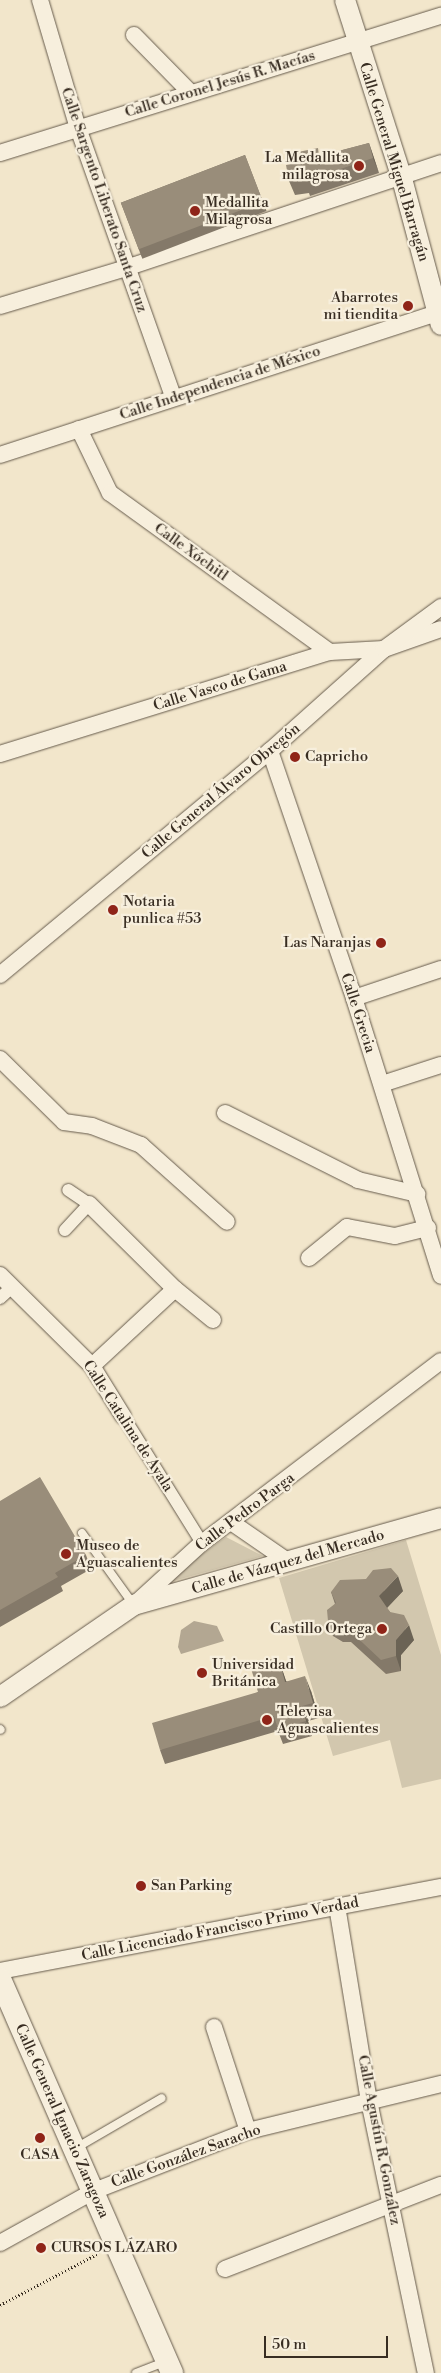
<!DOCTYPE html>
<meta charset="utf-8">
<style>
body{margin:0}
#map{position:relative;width:441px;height:2373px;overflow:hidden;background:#f2e6cb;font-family:"Libre Bodoni",serif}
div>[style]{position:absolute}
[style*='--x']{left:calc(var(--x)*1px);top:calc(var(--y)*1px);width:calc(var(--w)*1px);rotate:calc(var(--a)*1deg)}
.green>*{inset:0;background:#d2c7ae}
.water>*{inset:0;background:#b3a792}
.path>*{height:3px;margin-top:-1.5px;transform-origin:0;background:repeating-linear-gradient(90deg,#382d22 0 1px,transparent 0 3.5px)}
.roads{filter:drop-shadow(0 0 1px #665b4c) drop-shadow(0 0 1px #665b4c)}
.service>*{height:8px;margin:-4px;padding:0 4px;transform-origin:4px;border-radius:4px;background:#f7efdd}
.pedestrian>*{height:12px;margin:-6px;padding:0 6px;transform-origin:6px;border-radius:6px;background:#f7efdd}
.minor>*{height:16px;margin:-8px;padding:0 8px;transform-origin:8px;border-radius:8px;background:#f7efdd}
.tertiary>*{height:20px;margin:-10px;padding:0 10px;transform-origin:10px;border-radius:10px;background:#f7efdd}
.secondary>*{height:22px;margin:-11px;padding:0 11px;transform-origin:11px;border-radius:11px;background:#f7efdd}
.wall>*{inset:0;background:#847969;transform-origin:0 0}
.shaded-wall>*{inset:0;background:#6b6355}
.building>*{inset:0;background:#998d7a;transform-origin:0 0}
.dots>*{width:14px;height:14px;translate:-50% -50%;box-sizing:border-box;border:2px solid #f7efdd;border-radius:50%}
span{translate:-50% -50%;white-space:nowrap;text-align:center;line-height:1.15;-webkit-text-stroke:4.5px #f7efdd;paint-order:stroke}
.street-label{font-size:15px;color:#382d22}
.poi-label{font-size:15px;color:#382d22}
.right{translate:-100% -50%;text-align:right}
.left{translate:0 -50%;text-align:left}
.scale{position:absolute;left:264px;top:2336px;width:124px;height:22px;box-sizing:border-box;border:2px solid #382d22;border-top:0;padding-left:6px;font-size:15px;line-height:18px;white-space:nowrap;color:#382d22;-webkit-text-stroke:4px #f7efdd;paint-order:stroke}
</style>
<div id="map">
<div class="green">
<i style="clip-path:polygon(226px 1537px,263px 1556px,159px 1585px)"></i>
<i style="clip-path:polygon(406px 1540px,441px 1655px,441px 1779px,402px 1788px,390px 1740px,333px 1756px,279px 1578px)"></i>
</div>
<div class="water">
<i style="clip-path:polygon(194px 1621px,217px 1626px,224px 1641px,181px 1654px,178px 1647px,181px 1630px)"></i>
</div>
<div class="path">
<i style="--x:0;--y:2305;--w:112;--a:-27.7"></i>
</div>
<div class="roads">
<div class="service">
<i style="--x:82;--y:1533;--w:87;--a:54.3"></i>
<i style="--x:0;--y:1729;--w:1;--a:45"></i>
<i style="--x:76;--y:2148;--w:99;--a:-30.2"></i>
<i style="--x:136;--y:2373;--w:30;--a:-21"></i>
</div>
<div class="pedestrian">
<i style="--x:65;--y:1230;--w:35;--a:-47"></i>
<i style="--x:89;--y:1204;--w:25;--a:-146"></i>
<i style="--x:0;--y:1298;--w:16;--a:-43"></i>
<i style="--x:123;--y:1416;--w:150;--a:58.1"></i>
</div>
<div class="minor">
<i style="--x:40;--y:0;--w:134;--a:73.5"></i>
<i style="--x:78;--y:128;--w:285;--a:70.5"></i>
<i style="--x:134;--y:35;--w:81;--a:45.5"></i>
<i style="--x:0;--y:153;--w:462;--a:-17.3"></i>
<i style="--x:0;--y:306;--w:132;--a:-16.8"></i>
<i style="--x:126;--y:268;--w:332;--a:-18.4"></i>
<i style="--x:79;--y:429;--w:71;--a:64.2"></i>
<i style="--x:110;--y:493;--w:271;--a:35.9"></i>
<i style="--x:0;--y:455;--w:464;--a:-18"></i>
<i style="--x:270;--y:751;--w:261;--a:71.2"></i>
<i style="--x:354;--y:998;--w:291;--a:72.6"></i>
<i style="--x:0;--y:754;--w:345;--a:-17.2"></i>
<i style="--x:330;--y:652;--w:54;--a:-3.2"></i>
<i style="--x:384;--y:649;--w:60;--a:-19.3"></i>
<i style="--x:0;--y:975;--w:351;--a:-39.7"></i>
<i style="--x:270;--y:751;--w:153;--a:-41.8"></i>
<i style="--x:384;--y:649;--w:71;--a:-36.4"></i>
<i style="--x:354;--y:998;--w:92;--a:-18.4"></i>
<i style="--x:0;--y:1059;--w:90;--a:44.5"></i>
<i style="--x:64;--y:1122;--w:28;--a:8"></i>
<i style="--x:92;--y:1126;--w:53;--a:21.2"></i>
<i style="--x:141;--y:1145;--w:115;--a:41.8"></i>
<i style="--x:382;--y:1084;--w:62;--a:-17.9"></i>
<i style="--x:225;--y:1113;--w:149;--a:26.7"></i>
<i style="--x:358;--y:1180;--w:61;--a:13.3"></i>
<i style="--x:89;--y:1204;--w:121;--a:44.7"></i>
<i style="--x:175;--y:1289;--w:49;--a:39.2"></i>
<i style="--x:309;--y:1258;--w:49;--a:-39.2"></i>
<i style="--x:347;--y:1227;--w:49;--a:10.6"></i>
<i style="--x:395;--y:1236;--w:34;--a:-14"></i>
<i style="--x:0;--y:1275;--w:129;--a:44.7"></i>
<i style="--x:92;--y:1366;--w:59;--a:58.2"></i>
<i style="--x:92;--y:1366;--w:113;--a:-42.9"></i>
<i style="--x:231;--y:1522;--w:70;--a:34.6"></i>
<i style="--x:134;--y:1605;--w:92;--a:-42.4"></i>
<i style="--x:202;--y:1543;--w:300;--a:-37.3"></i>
<i style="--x:337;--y:1906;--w:198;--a:80.7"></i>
<i style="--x:369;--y:2101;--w:278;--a:78.2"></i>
<i style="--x:0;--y:1971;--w:449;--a:-10.8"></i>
<i style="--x:214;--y:2027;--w:109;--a:71.9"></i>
<i style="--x:0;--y:2243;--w:107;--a:-29"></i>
<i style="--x:94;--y:2191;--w:165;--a:-21.3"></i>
<i style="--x:248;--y:2131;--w:199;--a:-13.7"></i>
<i style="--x:225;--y:2269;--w:232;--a:-21.3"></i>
</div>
<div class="tertiary">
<i style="--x:345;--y:0;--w:184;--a:72.3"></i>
<i style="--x:401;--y:175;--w:155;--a:75.1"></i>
<i style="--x:0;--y:1697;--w:163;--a:-34.5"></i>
<i style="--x:134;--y:1605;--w:319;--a:-15.8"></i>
</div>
<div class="secondary">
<i style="--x:0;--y:1979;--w:430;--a:66.4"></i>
</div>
</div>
<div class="wall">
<i style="clip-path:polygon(369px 143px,379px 173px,310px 196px,309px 193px,295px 195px,289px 181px,320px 156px)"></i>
<i style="left:245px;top:155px;width:60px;height:133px;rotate:69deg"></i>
<i style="clip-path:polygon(0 1501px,86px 1555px,91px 1569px,61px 1586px,63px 1591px,0 1627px)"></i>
<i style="clip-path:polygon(403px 1591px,387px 1608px,390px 1612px,414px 1640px,401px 1655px,401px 1671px,386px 1674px,351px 1642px,343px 1642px,333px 1636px,328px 1621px,335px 1604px,331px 1592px)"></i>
<i style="clip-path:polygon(283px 1672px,286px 1681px,311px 1691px,319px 1718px,308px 1721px,312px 1736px,283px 1744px,278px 1731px,165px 1764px,160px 1750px,258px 1692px)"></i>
</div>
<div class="shaded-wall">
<i style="clip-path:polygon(369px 143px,379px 173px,373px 158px)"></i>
<i style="clip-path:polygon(398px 1576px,403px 1591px,384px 1611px,379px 1596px)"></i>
<i style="clip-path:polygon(409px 1625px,414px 1640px,401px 1655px,401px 1671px,396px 1656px,396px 1640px)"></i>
<i style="clip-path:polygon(278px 1657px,291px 1696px,285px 1682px)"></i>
<i style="clip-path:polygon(305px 1676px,311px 1691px,319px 1718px,313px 1703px)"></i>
<i style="clip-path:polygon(302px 1706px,308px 1721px,312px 1736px,306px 1721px)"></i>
</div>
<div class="building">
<i style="clip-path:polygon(369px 143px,373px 158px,305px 181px,304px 178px,289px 181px,286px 165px,299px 162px,298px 152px,318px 148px,319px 156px)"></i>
<i style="left:245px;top:155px;width:50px;height:133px;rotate:69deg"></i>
<i style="clip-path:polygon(40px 1477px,86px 1555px,55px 1573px,58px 1577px,0 1610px,0 1501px)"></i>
<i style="clip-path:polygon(391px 1568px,398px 1576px,379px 1596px,390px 1612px,404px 1615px,409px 1625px,396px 1640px,396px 1656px,381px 1660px,346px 1627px,338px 1628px,328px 1621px,327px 1610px,336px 1603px,331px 1592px,340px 1580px,366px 1579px,373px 1570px)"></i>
<i style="clip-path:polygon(278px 1657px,285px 1682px,305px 1676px,313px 1703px,302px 1706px,306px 1721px,278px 1729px,274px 1716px,160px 1750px,152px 1723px,258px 1692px,250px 1665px)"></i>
</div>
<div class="dots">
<i style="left:359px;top:166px;background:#8f2418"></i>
<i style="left:195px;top:211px;background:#8f2418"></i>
<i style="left:408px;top:306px;background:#8f2418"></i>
<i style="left:295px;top:757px;background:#8f2418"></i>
<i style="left:113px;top:910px;background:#8f2418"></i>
<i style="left:381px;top:943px;background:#8f2418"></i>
<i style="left:66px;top:1554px;background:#8f2418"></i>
<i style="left:382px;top:1629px;background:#8f2418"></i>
<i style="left:202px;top:1673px;background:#8f2418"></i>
<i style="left:267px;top:1720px;background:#8f2418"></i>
<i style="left:141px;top:1886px;background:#8f2418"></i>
<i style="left:40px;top:2138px;background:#8f2418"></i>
<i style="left:41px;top:2248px;background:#8f2418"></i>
</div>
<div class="street-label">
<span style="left:220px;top:84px;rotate:-17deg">Calle Coronel Jesús R. Macías</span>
<span style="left:394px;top:162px;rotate:73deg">Calle General Miguel Barragán</span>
<span style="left:104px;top:200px;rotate:71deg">Calle Sargento Liberato Santa Cruz</span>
<span style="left:220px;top:383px;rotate:-18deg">Calle Independencia de México</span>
<span style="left:191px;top:552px;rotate:36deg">Calle Xóchitl</span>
<span style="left:220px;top:686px;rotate:-17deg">Calle Vasco de Gama</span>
<span style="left:221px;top:791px;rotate:-40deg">Calle General Álvaro Obregón</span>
<span style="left:358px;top:1013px;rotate:72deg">Calle Grecia</span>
<span style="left:128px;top:1426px;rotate:57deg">Calle Catalina de Ayala</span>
<span style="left:245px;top:1512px;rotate:-37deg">Calle Pedro Parga</span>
<span style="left:288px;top:1562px;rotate:-16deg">Calle de Vázquez del Mercado</span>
<span style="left:220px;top:1929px;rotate:-11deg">Calle Licenciado Francisco Primo Verdad</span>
<span style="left:62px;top:2121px;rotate:66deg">Calle General Ignacio Zaragoza</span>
<span style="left:379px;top:2140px;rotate:79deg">Calle Agustín R. González</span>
<span style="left:186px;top:2156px;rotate:-20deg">Calle González Saracho</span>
</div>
<div class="poi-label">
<span class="right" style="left:349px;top:166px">La Medallita<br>milagrosa</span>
<span class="left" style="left:205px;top:211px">Medallita<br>Milagrosa</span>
<span class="right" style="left:398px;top:306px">Abarrotes<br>mi tiendita</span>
<span class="left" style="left:305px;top:757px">Capricho</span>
<span class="left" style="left:123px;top:910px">Notaria<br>punlica #53</span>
<span class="right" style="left:371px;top:943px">Las Naranjas</span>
<span class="left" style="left:76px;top:1554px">Museo de<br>Aguascalientes</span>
<span class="right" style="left:372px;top:1629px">Castillo Ortega</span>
<span class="left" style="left:212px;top:1673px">Universidad<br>Británica</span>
<span class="left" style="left:277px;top:1720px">Televisa<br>Aguascalientes</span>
<span class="left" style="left:151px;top:1886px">San Parking</span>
<span style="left:40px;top:2155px">CASA</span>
<span class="left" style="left:51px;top:2248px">CURSOS LÁZARO</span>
</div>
<div class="scale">50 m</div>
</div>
